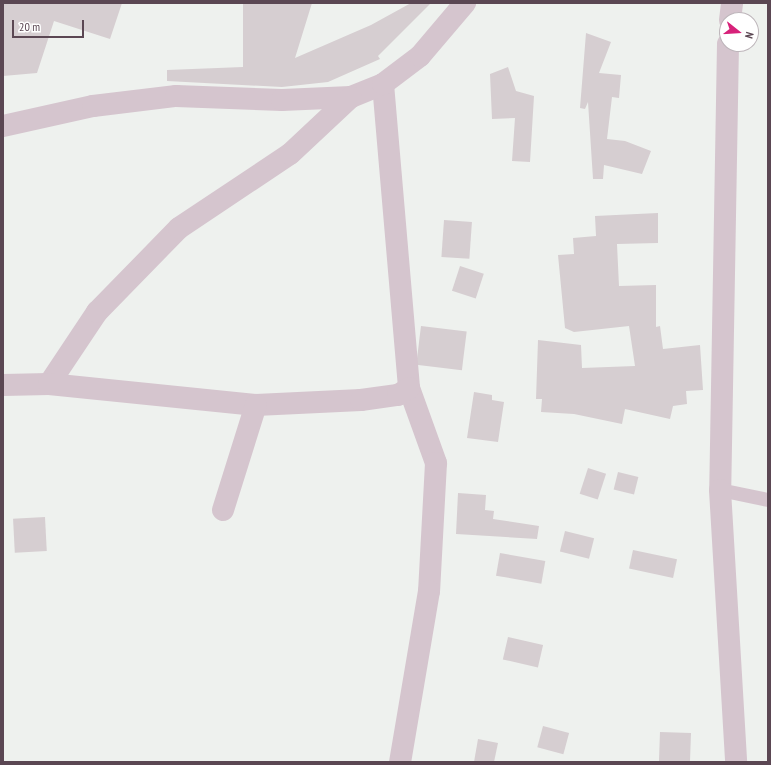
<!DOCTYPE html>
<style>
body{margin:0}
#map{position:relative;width:771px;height:765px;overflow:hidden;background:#eef1ee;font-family:"PT Sans Narrow",sans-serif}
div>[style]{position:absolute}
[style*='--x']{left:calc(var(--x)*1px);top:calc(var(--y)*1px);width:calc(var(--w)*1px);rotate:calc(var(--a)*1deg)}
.building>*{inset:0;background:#d6ced1;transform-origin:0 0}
.lane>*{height:14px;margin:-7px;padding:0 7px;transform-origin:7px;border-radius:7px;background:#d5c5ce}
.street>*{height:22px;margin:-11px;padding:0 11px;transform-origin:11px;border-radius:11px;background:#d5c5ce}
span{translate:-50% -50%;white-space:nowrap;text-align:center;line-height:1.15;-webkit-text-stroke:3px #fff;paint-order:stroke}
.frame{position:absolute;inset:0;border:4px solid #5b4753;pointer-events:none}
.north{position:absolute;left:719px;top:12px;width:40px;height:40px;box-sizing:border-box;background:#fff;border:1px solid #bdb5ba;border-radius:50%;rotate:107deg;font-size:11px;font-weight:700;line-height:16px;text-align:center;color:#5b4753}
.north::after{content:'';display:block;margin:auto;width:14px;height:18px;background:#d7227a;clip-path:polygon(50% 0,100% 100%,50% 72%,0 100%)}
.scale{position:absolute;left:12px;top:20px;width:72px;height:18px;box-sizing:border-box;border:2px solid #5b4753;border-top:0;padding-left:5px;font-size:12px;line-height:14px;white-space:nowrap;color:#5b4753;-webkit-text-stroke:3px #fff;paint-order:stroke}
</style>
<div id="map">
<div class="building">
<i style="clip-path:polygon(3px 3px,122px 3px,110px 39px,54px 21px,37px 73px,3px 76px)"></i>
<i style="clip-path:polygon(243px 3px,312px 3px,295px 58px,371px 25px,411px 3px,431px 3px,378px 56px,380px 59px,328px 82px,282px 87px,167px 81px,167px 70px,243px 67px)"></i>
<i style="clip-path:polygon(586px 33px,611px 42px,599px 73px,621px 75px,619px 98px,612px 97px,607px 139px,625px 141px,651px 151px,642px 174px,604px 165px,603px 179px,593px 179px,588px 102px,585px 109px,580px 108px)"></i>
<i style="clip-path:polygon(508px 67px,516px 91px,534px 96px,530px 162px,512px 161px,515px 118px,492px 119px,490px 74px)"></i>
<i style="clip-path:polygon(658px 213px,658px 243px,617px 244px,619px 286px,656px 285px,656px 327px,660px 326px,663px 349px,700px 345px,703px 390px,686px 391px,687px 404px,673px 406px,670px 419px,625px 409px,622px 424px,574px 414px,541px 412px,542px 399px,536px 399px,538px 340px,581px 345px,582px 368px,635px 366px,629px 326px,574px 332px,565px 328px,558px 255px,574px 254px,573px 238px,596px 236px,595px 216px)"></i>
<i style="left:444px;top:220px;width:28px;height:37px;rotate:4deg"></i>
<i style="left:460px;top:266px;width:25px;height:26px;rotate:18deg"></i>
<i style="left:421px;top:326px;width:46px;height:39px;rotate:7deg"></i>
<i style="clip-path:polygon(474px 392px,492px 395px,492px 400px,504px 402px,498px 442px,467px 438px)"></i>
<i style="left:588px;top:468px;width:19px;height:27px;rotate:18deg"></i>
<i style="left:618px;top:472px;width:21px;height:18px;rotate:14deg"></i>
<i style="clip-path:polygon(458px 493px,486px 495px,485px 510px,494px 511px,493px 519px,539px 526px,537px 539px,456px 534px)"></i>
<i style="left:45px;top:517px;width:34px;height:32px;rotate:87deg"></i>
<i style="left:565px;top:531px;width:30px;height:21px;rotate:14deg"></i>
<i style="left:633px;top:550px;width:45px;height:19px;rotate:12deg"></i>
<i style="left:500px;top:553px;width:46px;height:23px;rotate:10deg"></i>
<i style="left:508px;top:637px;width:36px;height:23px;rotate:13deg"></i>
<i style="left:543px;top:726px;width:27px;height:22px;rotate:15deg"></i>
<i style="left:660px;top:732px;width:31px;height:30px;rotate:2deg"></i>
<i style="clip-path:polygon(478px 739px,498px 743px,494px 762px,474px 762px)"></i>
</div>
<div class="lane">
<i style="--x:720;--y:490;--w:49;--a:11.8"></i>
</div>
<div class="street">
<i style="--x:730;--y:20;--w:17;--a:-83"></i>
<i style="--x:728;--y:44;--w:446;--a:91"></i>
<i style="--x:720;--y:490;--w:272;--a:86.6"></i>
<i style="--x:383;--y:84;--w:305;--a:85.1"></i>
<i style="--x:409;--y:388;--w:80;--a:70.2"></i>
<i style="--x:436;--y:463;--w:128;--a:93.1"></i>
<i style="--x:429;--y:591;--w:173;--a:99.6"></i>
<i style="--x:3;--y:126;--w:92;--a:-12.5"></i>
<i style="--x:93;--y:106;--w:84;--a:-6.9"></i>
<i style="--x:176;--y:96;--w:106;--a:2.2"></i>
<i style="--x:282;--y:100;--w:69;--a:-2.5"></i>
<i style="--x:351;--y:97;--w:35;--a:-22"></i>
<i style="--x:383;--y:84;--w:46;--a:-37.1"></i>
<i style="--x:420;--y:56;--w:70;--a:-49.7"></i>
<i style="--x:49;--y:384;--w:87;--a:-56.3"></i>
<i style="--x:97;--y:312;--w:117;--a:-45.7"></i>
<i style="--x:179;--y:228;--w:133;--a:-33.7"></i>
<i style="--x:290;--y:154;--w:83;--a:-43.1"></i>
<i style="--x:3;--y:385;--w:46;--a:-1.2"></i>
<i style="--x:49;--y:384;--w:208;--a:5.8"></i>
<i style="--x:256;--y:405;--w:105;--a:-2.7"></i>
<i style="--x:361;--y:400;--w:37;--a:-8"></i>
<i style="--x:398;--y:395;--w:13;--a:-32"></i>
<i style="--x:223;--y:510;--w:110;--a:-72.6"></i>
</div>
<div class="frame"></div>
<div class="north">N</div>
<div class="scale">20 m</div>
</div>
